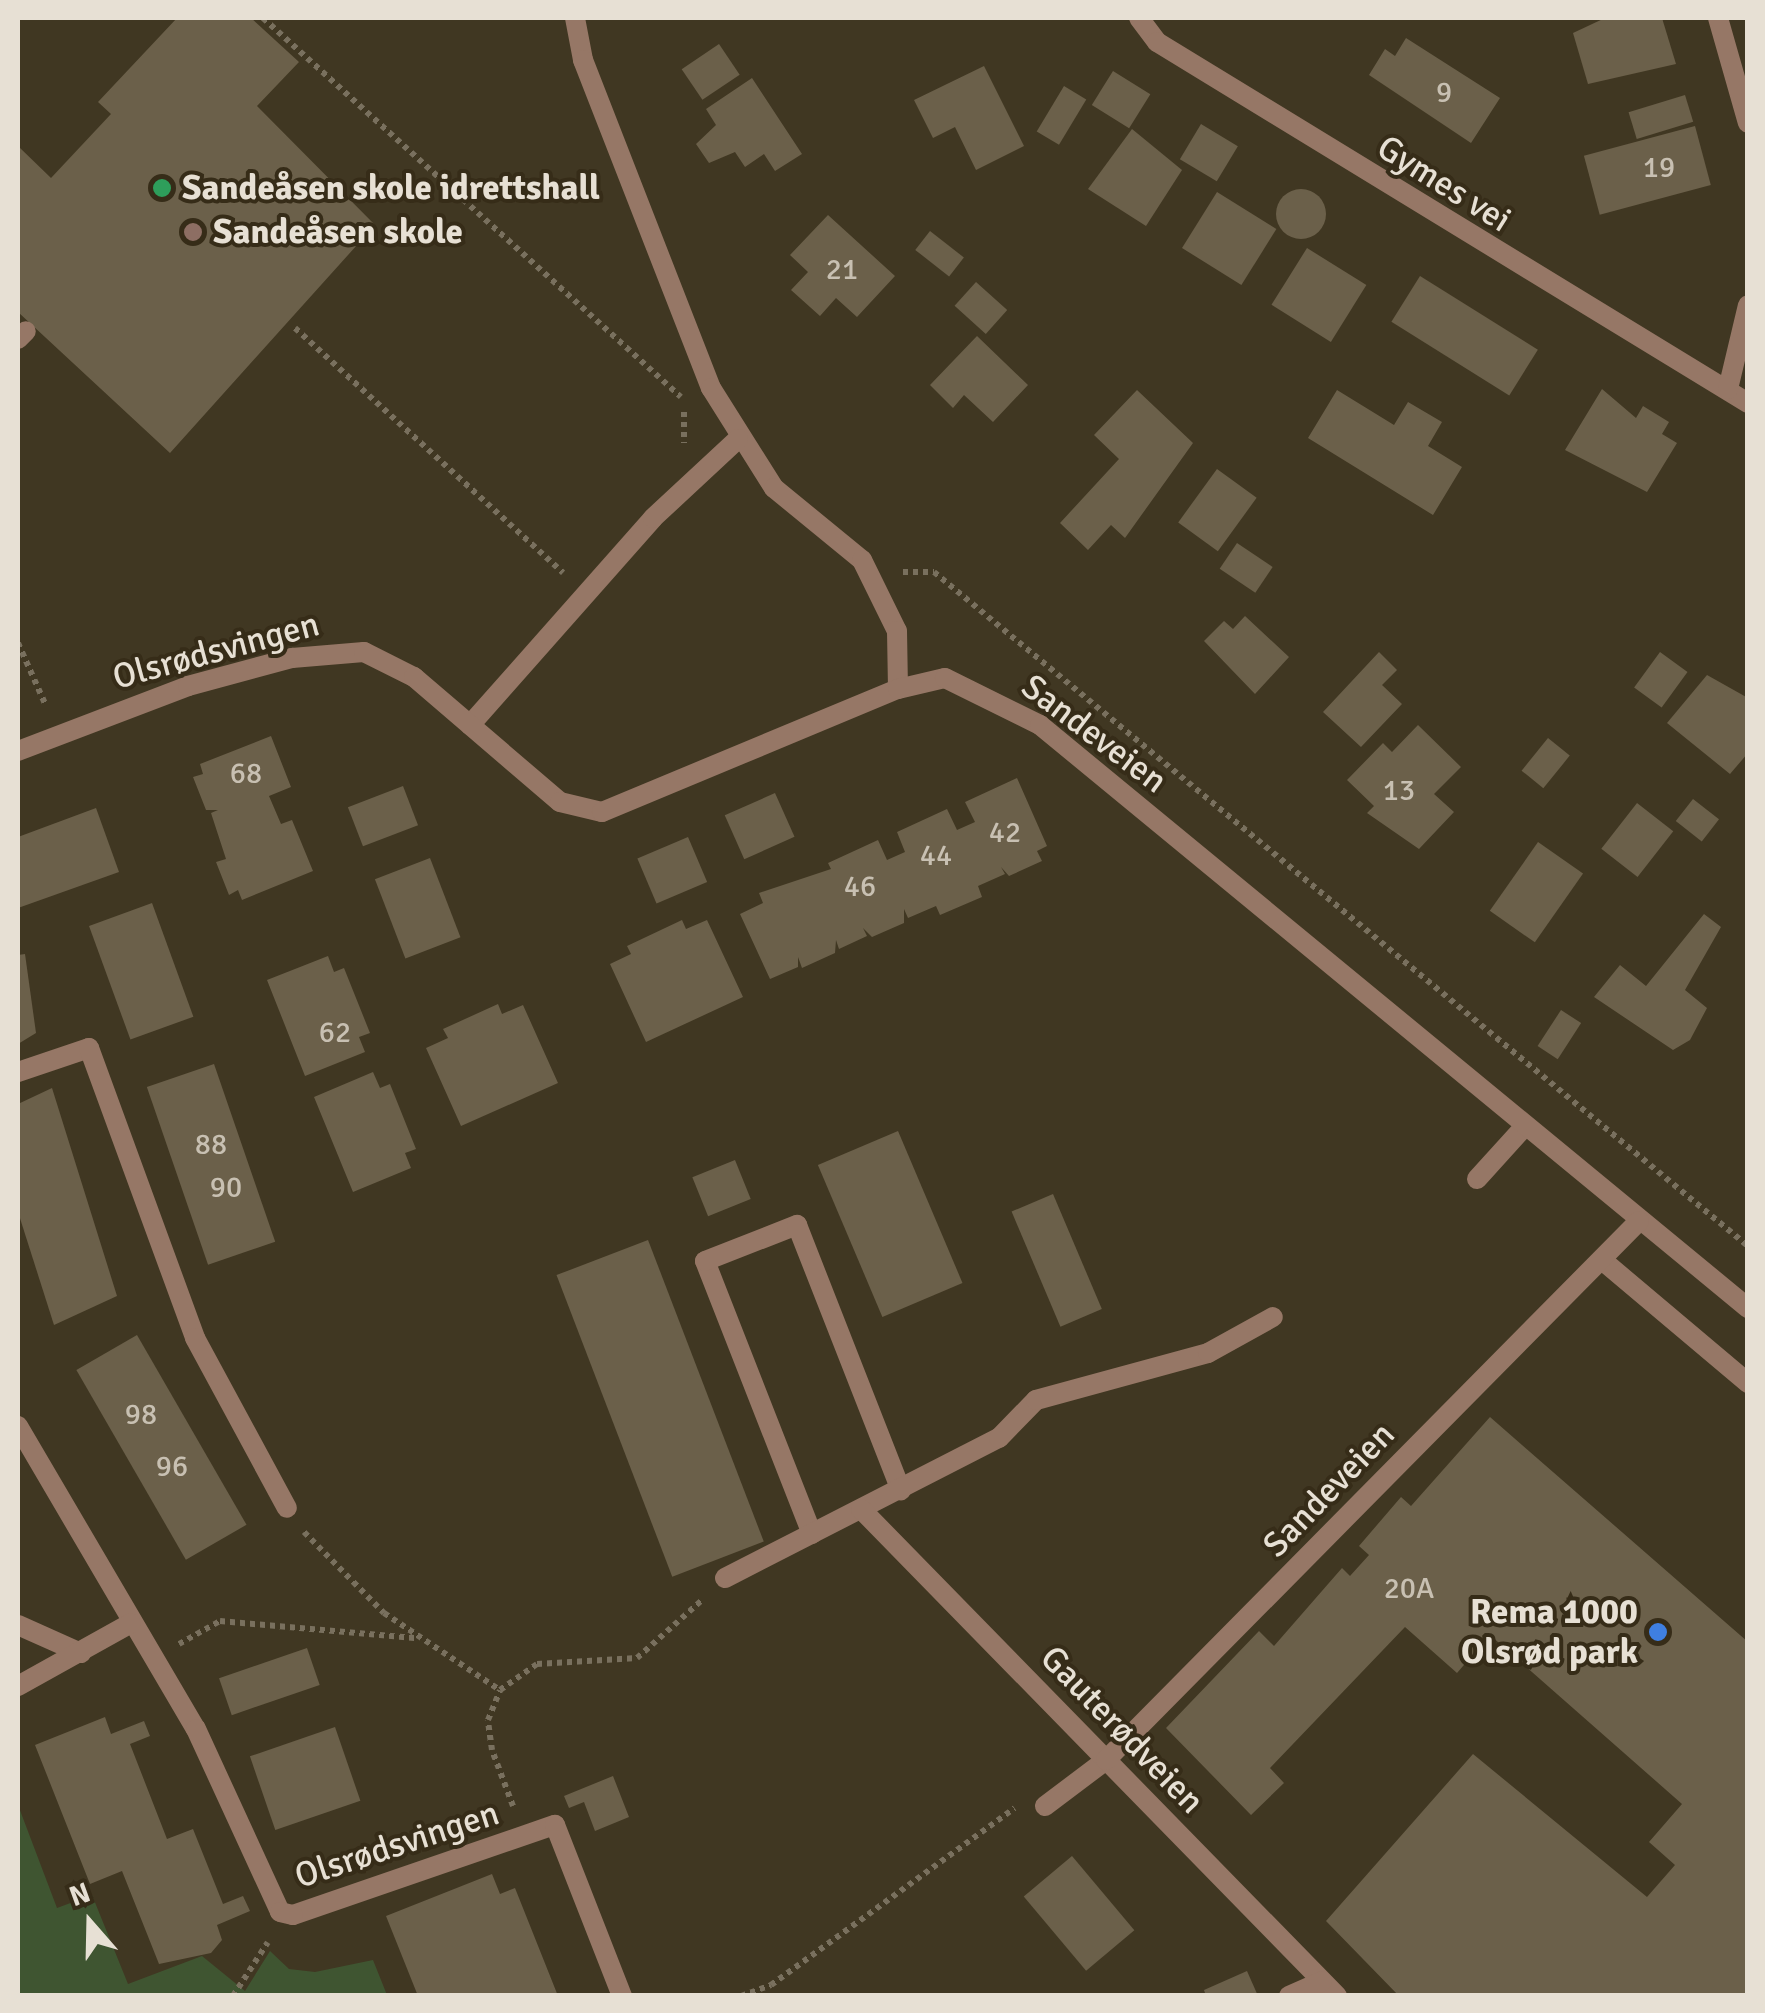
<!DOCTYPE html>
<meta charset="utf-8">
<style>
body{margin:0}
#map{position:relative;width:1765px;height:2013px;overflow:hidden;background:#403722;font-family:Signika,sans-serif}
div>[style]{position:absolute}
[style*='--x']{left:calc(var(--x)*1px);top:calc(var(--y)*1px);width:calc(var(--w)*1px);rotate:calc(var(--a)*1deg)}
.green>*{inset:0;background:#3f5531}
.building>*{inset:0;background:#6b604a;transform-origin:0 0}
.round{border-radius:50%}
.path>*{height:6px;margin-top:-3px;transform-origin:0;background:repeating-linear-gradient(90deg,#79705e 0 5px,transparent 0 10px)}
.lane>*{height:20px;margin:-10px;padding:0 10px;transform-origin:10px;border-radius:10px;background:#967766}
.street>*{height:20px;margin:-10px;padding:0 10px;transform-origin:10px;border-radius:10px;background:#967766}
.dots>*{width:28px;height:28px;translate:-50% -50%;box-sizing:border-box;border:5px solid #362c18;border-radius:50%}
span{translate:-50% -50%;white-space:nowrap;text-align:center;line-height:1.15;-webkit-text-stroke:8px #362c18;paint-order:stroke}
.number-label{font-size:30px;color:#c8c0b2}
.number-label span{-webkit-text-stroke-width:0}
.street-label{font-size:35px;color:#e7e0d4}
.poi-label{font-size:35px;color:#e7e0d4;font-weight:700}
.left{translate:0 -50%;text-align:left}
.right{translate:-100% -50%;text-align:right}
.frame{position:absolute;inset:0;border:20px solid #e7e0d4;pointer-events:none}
.north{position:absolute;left:40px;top:1873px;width:100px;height:100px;-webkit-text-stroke:8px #362c18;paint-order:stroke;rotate:340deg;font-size:28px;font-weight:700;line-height:40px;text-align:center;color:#e7e0d4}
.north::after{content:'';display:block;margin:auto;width:35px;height:45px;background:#e7e0d4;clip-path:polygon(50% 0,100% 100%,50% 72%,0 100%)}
</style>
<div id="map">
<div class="green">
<i style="clip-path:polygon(18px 1805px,57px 1908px,92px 1895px,128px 1984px,202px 1956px,245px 1991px,270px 1951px,289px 1969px,315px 1972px,373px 1960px,387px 1995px,18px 1995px)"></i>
</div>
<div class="building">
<i style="clip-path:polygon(177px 18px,251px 18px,299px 62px,257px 106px,375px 225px,170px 453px,18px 312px,18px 146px,51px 178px,111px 114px,98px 102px)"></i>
<i style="clip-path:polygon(1605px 18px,1662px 18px,1676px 64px,1588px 84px,1573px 33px)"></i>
<i style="clip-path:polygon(1406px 38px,1500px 98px,1471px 143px,1369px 75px,1385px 49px,1395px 56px)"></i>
<i style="left:719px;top:44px;width:37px;height:45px;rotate:56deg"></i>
<i style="clip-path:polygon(984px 66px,1024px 146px,976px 170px,955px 127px,933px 138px,914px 100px)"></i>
<i style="left:1113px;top:71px;width:44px;height:40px;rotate:32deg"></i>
<i style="clip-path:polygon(752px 78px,802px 154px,775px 171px,764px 154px,745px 167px,735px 152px,709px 163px,696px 144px,716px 125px,706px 109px)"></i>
<i style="left:1064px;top:86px;width:26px;height:53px;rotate:31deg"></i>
<i style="left:1685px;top:95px;width:28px;height:59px;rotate:73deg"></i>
<i style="left:1201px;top:124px;width:43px;height:41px;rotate:31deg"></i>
<i style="left:1695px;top:126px;width:61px;height:115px;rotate:75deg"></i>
<i style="clip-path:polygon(1132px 129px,1182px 170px,1146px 226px,1088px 189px)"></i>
<i class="round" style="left:1276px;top:189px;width:50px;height:50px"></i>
<i style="left:1217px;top:192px;width:70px;height:66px;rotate:32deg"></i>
<i style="clip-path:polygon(828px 215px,895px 276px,857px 317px,836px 298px,820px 316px,791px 290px,808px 272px,790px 255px)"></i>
<i style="left:930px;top:231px;width:43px;height:24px;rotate:38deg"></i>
<i style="left:1307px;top:248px;width:70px;height:67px;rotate:32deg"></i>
<i style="left:1420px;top:276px;width:139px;height:54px;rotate:32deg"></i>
<i style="left:976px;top:282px;width:42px;height:32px;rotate:42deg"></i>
<i style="clip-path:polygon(977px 336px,1028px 385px,993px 422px,964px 395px,953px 408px,930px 385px)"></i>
<i style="clip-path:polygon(1602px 389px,1636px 418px,1643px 406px,1669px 422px,1662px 434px,1677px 443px,1647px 492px,1565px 450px)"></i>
<i style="clip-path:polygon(1137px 390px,1193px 443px,1125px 538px,1111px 525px,1088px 550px,1060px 523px,1119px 459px,1094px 435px)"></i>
<i style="clip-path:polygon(1337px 390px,1394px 425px,1408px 402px,1442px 422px,1428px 446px,1462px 467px,1433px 515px,1308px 438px)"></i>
<i style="left:1217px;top:469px;width:49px;height:66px;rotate:36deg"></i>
<i style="left:1237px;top:543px;width:43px;height:31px;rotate:34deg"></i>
<i style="clip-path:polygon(1245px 616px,1289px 657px,1255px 694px,1204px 641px,1224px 621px,1233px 629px)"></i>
<i style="clip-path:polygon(1379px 652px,1397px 670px,1382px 685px,1402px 704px,1361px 747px,1323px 712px)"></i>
<i style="left:1660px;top:652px;width:34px;height:44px;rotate:36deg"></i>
<i style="clip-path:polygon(1707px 675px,1748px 698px,1748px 753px,1730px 774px,1667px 723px)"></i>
<i style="clip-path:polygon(1418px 725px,1461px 767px,1434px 794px,1454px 812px,1419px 849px,1367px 813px,1374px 806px,1347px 780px,1383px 743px,1392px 752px)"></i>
<i style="clip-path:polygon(271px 736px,291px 787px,269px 796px,281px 824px,292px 820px,313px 871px,242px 900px,238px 890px,229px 895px,216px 862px,226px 859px,211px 813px,218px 810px,206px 810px,193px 777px,203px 774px,200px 764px)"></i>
<i style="left:1548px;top:738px;width:28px;height:42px;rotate:39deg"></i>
<i style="clip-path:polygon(1017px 778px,1047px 846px,1037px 851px,1042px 861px,1009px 876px,1001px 867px,1005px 874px,978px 886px,982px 897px,940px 915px,936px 906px,908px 918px,904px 909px,904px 923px,872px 937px,863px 928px,867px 936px,839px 949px,836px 940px,835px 953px,802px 968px,798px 957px,798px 967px,770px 979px,740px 914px,763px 903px,759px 893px,831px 869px,828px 863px,878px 840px,887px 860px,905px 852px,897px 832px,947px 809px,957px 830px,975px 822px,965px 802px)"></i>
<i style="left:403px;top:786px;width:42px;height:59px;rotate:69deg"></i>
<i style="left:775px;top:793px;width:48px;height:55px;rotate:66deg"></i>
<i style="left:1693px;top:799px;width:33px;height:28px;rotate:38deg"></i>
<i style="left:1637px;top:803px;width:46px;height:58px;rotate:38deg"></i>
<i style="clip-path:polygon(96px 808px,119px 872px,18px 908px,18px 837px)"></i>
<i style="left:688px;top:837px;width:49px;height:55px;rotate:67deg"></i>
<i style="left:1538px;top:842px;width:55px;height:84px;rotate:35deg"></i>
<i style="left:430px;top:858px;width:85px;height:59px;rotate:69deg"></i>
<i style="left:152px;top:903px;width:121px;height:67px;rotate:70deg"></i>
<i style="clip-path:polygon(1704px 914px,1721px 927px,1685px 990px,1707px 1008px,1690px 1040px,1673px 1050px,1594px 997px,1620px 965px,1646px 986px)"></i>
<i style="clip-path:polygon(682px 920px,686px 929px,707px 920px,743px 997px,646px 1042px,610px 964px,631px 954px,627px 946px)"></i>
<i style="clip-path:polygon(25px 954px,36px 1033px,18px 1044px,18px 955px)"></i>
<i style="clip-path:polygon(328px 956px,334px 972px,344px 968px,370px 1033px,359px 1037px,365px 1052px,305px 1076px,267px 980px)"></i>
<i style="clip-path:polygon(498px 1004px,502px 1014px,523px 1005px,558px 1083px,461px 1126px,426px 1048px,448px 1038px,443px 1029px)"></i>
<i style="left:1561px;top:1010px;width:24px;height:43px;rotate:33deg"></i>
<i style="left:214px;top:1064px;width:188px;height:71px;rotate:71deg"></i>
<i style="clip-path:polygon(373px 1072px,380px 1088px,390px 1084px,416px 1149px,405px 1153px,411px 1168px,353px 1192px,314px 1097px)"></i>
<i style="clip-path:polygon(52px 1088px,117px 1296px,54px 1325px,18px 1212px,18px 1104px)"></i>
<i style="left:898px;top:1131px;width:165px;height:87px;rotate:67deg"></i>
<i style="left:735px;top:1160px;width:42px;height:46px;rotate:68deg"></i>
<i style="left:1053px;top:1194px;width:125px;height:45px;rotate:67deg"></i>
<i style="left:648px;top:1240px;width:323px;height:98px;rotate:69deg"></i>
<i style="left:137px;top:1335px;width:219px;height:70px;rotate:60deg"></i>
<i style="clip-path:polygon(1490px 1417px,1748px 1642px,1748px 1996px,1399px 1996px,1326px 1921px,1473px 1754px,1647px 1897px,1675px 1865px,1649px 1842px,1682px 1804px,1490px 1635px,1457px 1673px,1405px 1627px,1270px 1768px,1284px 1783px,1251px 1815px,1166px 1728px,1259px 1631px,1274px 1646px,1342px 1568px,1350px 1576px,1369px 1555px,1359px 1546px,1401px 1497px,1411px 1506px)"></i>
<i style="left:307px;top:1648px;width:39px;height:93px;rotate:71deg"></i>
<i style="clip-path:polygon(105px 1717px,111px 1734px,144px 1721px,150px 1736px,130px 1744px,167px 1839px,193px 1829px,223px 1904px,243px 1896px,250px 1911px,217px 1925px,222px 1940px,211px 1953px,159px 1964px,122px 1871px,90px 1884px,35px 1745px)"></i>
<i style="left:335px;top:1727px;width:78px;height:90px;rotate:71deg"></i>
<i style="clip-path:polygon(613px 1776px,629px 1817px,595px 1831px,584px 1802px,569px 1808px,564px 1796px)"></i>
<i style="left:1072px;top:1856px;width:97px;height:63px;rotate:50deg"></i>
<i style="clip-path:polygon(492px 1874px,500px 1894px,515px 1888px,558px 1996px,418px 1996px,386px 1916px)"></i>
<i style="clip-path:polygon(1247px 1971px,1258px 1996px,1206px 1996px,1204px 1990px)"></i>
</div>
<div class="path">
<i style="--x:263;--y:18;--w:564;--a:42.2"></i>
<i style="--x:295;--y:328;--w:363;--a:42.4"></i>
<i style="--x:684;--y:412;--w:31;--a:90"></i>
<i style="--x:903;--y:572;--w:31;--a:0"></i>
<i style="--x:934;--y:572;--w:1057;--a:39.63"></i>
<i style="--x:18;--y:643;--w:69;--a:66"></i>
<i style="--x:304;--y:1532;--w:114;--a:45.4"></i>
<i style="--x:384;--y:1613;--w:139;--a:33.6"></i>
<i style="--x:179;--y:1644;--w:47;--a:-29.3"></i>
<i style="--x:220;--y:1621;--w:195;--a:5"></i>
<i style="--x:513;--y:1806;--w:60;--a:-110.6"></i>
<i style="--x:492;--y:1750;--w:30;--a:-98"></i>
<i style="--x:488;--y:1720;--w:32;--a:-68"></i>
<i style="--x:500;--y:1690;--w:45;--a:-35.1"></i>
<i style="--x:537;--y:1664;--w:100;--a:-3.4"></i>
<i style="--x:637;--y:1658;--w:87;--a:-41.7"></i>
<i style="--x:233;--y:1996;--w:64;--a:-57.1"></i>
<i style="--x:741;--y:1996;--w:32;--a:-20"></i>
<i style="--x:771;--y:1985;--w:301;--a:-36"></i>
</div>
<div class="lane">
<i style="--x:18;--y:339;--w:11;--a:-45"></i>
<i style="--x:1477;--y:1179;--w:72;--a:-47.8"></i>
<i style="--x:1602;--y:1260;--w:191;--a:40.1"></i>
<i style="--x:812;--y:1534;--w:293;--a:-111.4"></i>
<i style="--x:705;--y:1261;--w:99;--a:-21.4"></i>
<i style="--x:797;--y:1225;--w:285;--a:68.6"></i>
<i style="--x:725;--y:1578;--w:308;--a:-27.1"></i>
<i style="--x:999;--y:1438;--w:53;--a:-45.8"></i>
<i style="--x:1036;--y:1400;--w:178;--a:-15.3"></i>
<i style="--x:1208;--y:1353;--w:74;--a:-29"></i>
<i style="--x:1045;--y:1806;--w:76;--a:-37"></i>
<i style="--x:293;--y:1915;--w:277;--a:-19"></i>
<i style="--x:555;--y:1825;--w:184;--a:68.6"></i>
</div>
<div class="street">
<i style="--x:575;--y:18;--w:43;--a:79.2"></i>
<i style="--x:583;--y:60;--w:352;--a:68.7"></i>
<i style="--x:711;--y:388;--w:118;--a:57.8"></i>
<i style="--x:774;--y:488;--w:114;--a:39.3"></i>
<i style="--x:862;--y:560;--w:79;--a:63.8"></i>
<i style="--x:897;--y:631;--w:58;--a:89"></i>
<i style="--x:1139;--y:18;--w:30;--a:53"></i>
<i style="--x:1157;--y:42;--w:693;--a:31.42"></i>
<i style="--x:1718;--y:18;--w:109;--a:74.1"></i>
<i style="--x:1728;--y:389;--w:86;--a:-76.6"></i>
<i style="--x:470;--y:725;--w:276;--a:-48.5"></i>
<i style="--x:653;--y:518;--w:116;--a:-42.9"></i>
<i style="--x:18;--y:751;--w:182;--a:-20.9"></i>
<i style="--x:188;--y:686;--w:108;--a:-15.1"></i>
<i style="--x:292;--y:658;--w:72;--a:-4.8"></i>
<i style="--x:364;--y:652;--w:56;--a:26.6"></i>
<i style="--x:414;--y:677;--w:192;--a:40.6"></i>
<i style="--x:560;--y:802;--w:43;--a:13.4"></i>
<i style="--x:602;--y:812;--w:321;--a:-22.6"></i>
<i style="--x:898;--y:689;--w:48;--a:-13.2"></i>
<i style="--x:945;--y:678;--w:106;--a:26.3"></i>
<i style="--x:1040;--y:725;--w:917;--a:39.47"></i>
<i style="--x:18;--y:1072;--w:75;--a:-18.7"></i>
<i style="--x:89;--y:1048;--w:309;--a:69.9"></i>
<i style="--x:195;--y:1338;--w:193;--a:61.6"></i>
<i style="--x:18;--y:1426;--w:351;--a:59.6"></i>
<i style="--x:196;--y:1729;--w:201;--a:65.3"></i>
<i style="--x:280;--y:1912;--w:13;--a:13"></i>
<i style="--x:861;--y:1509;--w:681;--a:45.65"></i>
<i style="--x:18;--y:1625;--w:69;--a:24"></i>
<i style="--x:18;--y:1686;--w:129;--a:-29.1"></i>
<i style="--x:1106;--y:1760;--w:758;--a:-45.32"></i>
<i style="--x:1289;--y:1996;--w:36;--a:-24"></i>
</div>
<div class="dots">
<i style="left:162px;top:188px;background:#2e9e5b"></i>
<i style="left:193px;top:232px;background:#8d6e63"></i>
<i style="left:1658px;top:1632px;background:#3f7fe0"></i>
</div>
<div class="number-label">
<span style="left:1444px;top:93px">9</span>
<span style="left:1659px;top:168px">19</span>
<span style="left:842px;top:270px">21</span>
<span style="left:246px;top:774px">68</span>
<span style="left:1399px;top:791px">13</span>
<span style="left:1005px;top:833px">42</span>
<span style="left:936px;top:856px">44</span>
<span style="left:860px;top:887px">46</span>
<span style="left:335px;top:1033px">62</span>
<span style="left:211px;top:1145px">88</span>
<span style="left:226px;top:1188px">90</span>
<span style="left:141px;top:1415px">98</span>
<span style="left:172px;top:1467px">96</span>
<span style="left:1409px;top:1589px">20A</span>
</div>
<div class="street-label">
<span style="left:1444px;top:184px;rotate:32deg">Gymes vei</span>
<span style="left:216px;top:651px;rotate:-15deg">Olsrødsvingen</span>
<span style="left:1094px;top:734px;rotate:37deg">Sandeveien</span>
<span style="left:1329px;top:1490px;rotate:-46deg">Sandeveien</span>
<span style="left:1122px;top:1730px;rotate:46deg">Gauterødveien</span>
<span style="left:397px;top:1845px;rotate:-18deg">Olsrødsvingen</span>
</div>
<div class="poi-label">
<span class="left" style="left:182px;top:188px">Sandeåsen skole idrettshall</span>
<span class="left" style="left:213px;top:232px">Sandeåsen skole</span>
<span class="right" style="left:1638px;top:1632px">Rema 1000<br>Olsrød park</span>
</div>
<div class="frame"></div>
<div class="north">N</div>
</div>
